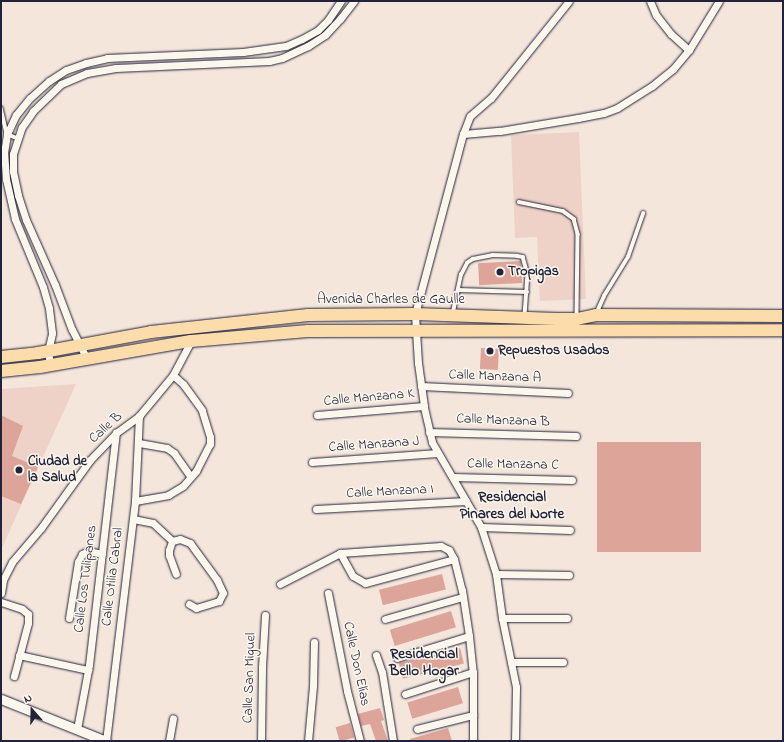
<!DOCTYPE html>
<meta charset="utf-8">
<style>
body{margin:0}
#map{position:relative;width:784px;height:742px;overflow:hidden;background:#f5e6db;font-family:"Indie Flower",sans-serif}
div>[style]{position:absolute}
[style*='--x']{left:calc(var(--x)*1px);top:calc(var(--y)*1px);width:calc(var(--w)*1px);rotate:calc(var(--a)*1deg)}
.built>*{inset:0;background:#eed2c7}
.building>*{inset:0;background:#dda499;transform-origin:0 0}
.roads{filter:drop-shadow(0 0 1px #22223b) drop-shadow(0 0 1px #22223b)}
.service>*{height:3.5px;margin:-1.75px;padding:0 1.75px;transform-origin:1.75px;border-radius:1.75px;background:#fbf7ec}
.minor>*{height:7px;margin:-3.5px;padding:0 3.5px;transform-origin:3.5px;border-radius:3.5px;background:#fbf7ec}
.tertiary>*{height:9px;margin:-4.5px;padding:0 4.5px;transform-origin:4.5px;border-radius:4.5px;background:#fbf7ec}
.primary>*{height:12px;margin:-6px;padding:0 6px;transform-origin:6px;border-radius:6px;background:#fddcac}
.dots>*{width:11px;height:11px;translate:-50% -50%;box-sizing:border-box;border:2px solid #fbf7ec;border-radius:50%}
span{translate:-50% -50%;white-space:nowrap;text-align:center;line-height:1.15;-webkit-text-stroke:3px #fbf7ec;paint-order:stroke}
.poi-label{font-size:14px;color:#22223b;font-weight:700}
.left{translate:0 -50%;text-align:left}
.street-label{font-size:14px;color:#22223b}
.neighbourhood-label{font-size:15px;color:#22223b;font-weight:700}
.frame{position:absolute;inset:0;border:2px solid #22223b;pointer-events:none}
.north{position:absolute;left:12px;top:690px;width:40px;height:40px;-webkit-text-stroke:3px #fbf7ec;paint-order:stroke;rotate:340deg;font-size:11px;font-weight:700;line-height:16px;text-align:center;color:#22223b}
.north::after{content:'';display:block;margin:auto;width:14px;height:18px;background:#22223b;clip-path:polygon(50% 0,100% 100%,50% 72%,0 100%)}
</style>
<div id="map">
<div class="built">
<i style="clip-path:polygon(579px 132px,586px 299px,540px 301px,537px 237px,515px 238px,511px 135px)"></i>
<i style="clip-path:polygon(76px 384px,1px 550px,1px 389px)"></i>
</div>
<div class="building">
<i style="left:521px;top:261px;width:22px;height:43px;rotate:87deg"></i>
<i style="left:481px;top:348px;width:18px;height:21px;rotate:3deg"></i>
<i style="clip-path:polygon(1px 415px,23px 426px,12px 456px,38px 467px,21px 504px,1px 496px)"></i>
<i style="left:701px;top:442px;width:110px;height:104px;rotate:90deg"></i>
<i style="left:442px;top:574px;width:16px;height:65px;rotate:76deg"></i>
<i style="left:451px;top:611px;width:17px;height:64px;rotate:73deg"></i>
<i style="left:460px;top:648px;width:16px;height:63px;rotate:76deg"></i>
<i style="left:458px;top:687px;width:17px;height:53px;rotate:73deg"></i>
<i style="clip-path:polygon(380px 708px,384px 720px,381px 721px,388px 741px,376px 741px,370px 724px,361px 726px,358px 714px)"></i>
<i style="left:350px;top:723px;width:15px;height:15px;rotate:74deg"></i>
<i style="clip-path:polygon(448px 728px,452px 741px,410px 741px,410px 739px)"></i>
</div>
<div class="roads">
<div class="service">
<i style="--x:1;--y:108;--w:27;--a:77"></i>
<i style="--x:7;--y:134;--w:11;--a:22"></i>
<i style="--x:519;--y:202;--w:45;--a:11.6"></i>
<i style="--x:563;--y:211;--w:14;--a:36"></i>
<i style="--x:574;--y:219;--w:16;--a:75"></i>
<i style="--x:578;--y:234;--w:83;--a:90.7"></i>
<i style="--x:458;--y:290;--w:69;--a:1.7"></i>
<i style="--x:453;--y:312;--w:38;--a:-78"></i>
<i style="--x:461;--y:275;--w:13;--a:-63"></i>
<i style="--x:467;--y:263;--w:7;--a:-34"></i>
<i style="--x:473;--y:259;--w:20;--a:-11"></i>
<i style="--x:493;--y:255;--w:24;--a:2"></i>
<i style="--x:517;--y:256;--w:6;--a:9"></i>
<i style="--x:523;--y:257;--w:18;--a:74"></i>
<i style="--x:528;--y:274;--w:42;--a:94.1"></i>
<i style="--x:597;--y:312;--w:17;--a:-66"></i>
<i style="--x:604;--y:296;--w:46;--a:-58.4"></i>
<i style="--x:628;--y:257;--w:46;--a:-70.8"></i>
</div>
<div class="minor">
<i style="--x:650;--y:1;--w:15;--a:67"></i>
<i style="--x:656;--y:15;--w:24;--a:52"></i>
<i style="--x:671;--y:34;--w:24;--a:42"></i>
<i style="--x:689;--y:50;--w:57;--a:-58.5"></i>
<i style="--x:463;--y:134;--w:37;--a:-5"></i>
<i style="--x:500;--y:131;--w:79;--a:-9.5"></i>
<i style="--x:578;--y:118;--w:26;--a:-11"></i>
<i style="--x:604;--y:113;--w:14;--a:-21"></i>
<i style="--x:617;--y:108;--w:41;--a:-32.2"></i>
<i style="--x:652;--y:86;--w:27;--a:-39"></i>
<i style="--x:673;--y:69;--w:25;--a:-50"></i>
<i style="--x:87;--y:359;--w:33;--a:-117"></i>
<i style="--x:72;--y:330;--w:48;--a:-110.7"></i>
<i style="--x:55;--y:285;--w:71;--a:-114"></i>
<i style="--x:26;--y:220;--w:26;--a:-108"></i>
<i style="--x:18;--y:195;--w:25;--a:-102"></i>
<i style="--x:13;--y:171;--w:17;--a:-90"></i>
<i style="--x:13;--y:154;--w:28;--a:-72"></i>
<i style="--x:22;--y:127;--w:19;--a:-55"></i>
<i style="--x:33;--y:111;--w:39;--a:-44"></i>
<i style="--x:61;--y:84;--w:28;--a:-23"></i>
<i style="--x:87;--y:73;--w:29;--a:-10"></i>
<i style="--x:116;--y:68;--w:153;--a:-2.6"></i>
<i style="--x:269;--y:61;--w:13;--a:-13"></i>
<i style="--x:282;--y:58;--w:29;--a:-25"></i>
<i style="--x:308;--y:46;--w:20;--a:-33"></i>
<i style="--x:325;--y:35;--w:22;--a:-47"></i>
<i style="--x:340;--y:19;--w:23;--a:-52"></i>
<i style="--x:50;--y:365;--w:14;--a:-98"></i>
<i style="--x:48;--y:351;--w:18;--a:-77"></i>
<i style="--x:52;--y:333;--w:25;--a:-97"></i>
<i style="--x:49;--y:308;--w:22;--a:-106"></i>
<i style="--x:43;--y:287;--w:74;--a:-112.4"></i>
<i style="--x:15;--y:219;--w:41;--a:-102.7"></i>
<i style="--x:6;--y:179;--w:26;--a:-94"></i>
<i style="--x:4;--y:153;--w:19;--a:-81"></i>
<i style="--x:7;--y:134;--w:21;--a:-65"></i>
<i style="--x:16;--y:115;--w:22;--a:-51"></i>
<i style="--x:30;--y:98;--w:25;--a:-42"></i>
<i style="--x:49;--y:81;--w:20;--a:-33"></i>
<i style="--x:66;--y:70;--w:21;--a:-19"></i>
<i style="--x:86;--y:63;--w:22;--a:-13"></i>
<i style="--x:107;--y:58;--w:136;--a:-2.5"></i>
<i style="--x:243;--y:52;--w:43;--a:-7.9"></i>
<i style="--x:286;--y:46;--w:17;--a:-24"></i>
<i style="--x:302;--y:39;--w:18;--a:-29"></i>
<i style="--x:318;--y:30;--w:14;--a:-45"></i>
<i style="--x:328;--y:20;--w:23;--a:-56"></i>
<i style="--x:421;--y:386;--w:147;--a:2.7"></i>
<i style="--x:317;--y:415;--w:107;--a:-4.8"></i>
<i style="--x:429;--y:432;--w:147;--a:1.6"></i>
<i style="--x:139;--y:443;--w:28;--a:10"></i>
<i style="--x:167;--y:448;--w:9;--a:36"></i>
<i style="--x:174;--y:453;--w:29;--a:55"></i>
<i style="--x:312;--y:462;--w:126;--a:-4.1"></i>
<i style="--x:453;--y:477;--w:119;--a:1.4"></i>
<i style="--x:135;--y:501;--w:34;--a:-10"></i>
<i style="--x:168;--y:495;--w:17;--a:-31"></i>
<i style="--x:183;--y:486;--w:20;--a:-49"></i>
<i style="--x:196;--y:471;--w:30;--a:-63"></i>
<i style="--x:210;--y:444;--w:7;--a:-90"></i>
<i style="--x:210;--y:437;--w:28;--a:-107"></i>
<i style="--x:202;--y:410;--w:32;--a:-126"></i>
<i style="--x:183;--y:384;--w:13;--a:-138"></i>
<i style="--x:316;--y:509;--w:150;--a:-3.1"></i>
<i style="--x:133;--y:519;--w:20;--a:11"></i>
<i style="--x:153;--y:523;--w:26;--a:43"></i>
<i style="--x:172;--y:541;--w:8;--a:-14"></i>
<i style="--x:180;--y:539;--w:11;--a:22"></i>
<i style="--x:190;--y:543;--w:46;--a:53.9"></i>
<i style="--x:217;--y:580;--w:14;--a:65"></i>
<i style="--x:223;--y:593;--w:9;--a:117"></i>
<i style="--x:219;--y:601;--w:24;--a:163"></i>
<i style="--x:196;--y:608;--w:8;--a:-150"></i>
<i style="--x:481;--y:527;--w:89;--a:1.9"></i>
<i style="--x:172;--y:541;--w:9;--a:108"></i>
<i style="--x:169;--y:550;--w:5;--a:90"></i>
<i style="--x:169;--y:555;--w:20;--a:70"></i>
<i style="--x:340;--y:553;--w:26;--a:61"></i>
<i style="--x:353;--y:576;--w:14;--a:30"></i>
<i style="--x:365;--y:583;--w:92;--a:-15.1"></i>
<i style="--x:496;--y:574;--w:73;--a:0.8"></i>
<i style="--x:280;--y:584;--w:68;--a:-27.3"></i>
<i style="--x:340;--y:553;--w:101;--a:-4"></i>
<i style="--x:441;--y:546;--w:9;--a:27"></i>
<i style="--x:449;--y:550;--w:10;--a:61"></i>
<i style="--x:454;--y:559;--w:32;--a:76"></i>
<i style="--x:462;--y:590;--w:47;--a:81.3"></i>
<i style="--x:469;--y:636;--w:36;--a:84"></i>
<i style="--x:473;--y:672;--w:69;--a:90"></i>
<i style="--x:1;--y:593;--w:13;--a:-81"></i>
<i style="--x:3;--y:580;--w:20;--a:-63"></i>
<i style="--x:12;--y:562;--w:45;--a:-49.5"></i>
<i style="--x:41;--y:528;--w:84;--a:-54.2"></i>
<i style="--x:90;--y:460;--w:37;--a:-46"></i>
<i style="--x:116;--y:433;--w:29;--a:-36"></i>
<i style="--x:139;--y:416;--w:53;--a:-50.3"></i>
<i style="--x:173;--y:375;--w:38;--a:-62"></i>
<i style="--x:328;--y:593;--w:100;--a:79"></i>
<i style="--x:347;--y:691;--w:52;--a:75.4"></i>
<i style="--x:1;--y:602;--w:22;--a:18"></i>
<i style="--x:22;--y:609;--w:8;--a:40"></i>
<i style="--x:28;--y:614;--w:9;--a:90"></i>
<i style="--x:28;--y:623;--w:55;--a:104.8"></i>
<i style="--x:69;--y:618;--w:57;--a:-80.9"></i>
<i style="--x:78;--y:562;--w:9;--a:-63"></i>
<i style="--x:82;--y:554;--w:7;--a:-27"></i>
<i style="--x:88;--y:551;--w:14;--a:12"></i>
<i style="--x:502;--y:618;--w:65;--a:0"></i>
<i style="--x:385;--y:619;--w:81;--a:-15.8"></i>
<i style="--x:19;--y:655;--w:71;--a:12.3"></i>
<i style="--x:376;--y:655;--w:18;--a:71"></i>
<i style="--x:382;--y:672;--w:70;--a:80.9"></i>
<i style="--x:397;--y:658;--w:75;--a:-17"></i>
<i style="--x:511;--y:662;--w:52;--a:0"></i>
<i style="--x:405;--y:694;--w:71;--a:-17.9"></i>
<i style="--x:77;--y:729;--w:65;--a:-79.4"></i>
<i style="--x:89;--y:665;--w:234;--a:-83.4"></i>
<i style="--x:417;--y:729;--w:58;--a:-14"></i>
<i style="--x:106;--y:741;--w:242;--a:-83.1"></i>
<i style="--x:135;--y:501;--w:85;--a:-87.3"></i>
<i style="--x:169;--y:741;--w:23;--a:-80"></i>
<i style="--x:261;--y:741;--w:74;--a:-89.2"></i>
<i style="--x:262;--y:667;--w:52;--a:-86.7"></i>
<i style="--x:308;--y:741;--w:55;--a:-84.8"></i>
<i style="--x:313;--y:686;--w:44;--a:-88.7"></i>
<i style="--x:515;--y:741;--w:54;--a:-88.9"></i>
<i style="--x:516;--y:687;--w:70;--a:-101.5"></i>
<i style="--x:502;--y:618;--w:44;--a:-97.8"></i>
<i style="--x:496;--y:574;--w:49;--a:-107.7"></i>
<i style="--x:481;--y:527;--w:98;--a:-120"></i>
<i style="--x:432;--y:442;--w:37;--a:-103"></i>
<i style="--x:424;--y:406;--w:43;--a:-97.9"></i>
<i style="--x:418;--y:363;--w:49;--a:-93.5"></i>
<i style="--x:415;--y:314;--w:186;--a:-75.1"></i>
<i style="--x:463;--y:134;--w:19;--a:-69"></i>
<i style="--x:470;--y:116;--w:28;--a:-41"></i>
<i style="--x:491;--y:98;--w:124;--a:-51.2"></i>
</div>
<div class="tertiary">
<i style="--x:1;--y:699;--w:113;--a:21.8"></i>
</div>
<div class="primary">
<i style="--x:1;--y:357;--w:37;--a:-6"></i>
<i style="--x:38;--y:353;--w:115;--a:-10.5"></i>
<i style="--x:151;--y:332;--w:158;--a:-6.2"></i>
<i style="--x:308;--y:315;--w:107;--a:-0.5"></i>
<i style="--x:415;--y:314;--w:142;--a:2"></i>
<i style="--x:557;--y:319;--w:20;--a:0"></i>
<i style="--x:577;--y:319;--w:19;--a:-12"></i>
<i style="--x:596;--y:315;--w:187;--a:0.3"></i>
<i style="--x:1;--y:371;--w:39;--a:-6"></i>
<i style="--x:40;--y:367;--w:153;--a:-9.8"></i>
<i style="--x:191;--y:341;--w:117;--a:-4.9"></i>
<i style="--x:308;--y:331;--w:475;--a:-0.1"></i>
</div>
</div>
<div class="dots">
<i style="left:500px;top:272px;background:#22223b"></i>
<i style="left:490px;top:351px;background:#22223b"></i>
<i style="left:19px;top:470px;background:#22223b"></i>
</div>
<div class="poi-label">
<span class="left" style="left:508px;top:272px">Tropigas</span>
<span class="left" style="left:498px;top:351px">Repuestos Usados</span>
<span class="left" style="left:28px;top:470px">Ciudad de<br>la Salud</span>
</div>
<div class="street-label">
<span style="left:391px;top:300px">Avenida Charles de Gaulle</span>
<span style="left:495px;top:377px;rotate:2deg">Calle Manzana A</span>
<span style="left:369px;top:398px;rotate:-5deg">Calle Manzana K</span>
<span style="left:503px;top:421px;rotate:2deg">Calle Manzana B</span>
<span style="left:106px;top:428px;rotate:-42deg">Calle B</span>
<span style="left:374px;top:445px;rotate:-4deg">Calle Manzana J</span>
<span style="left:513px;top:465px;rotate:1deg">Calle Manzana C</span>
<span style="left:390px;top:492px;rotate:-3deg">Calle Manzana I</span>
<span style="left:113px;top:577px;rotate:-83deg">Calle Otilia Cabral</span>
<span style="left:86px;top:579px;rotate:-83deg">Calle Los Tulipanes</span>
<span style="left:356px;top:664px;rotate:78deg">Calle Don Elías</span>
<span style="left:250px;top:678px;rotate:-88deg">Calle San Miguel</span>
</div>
<div class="neighbourhood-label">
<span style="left:512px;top:506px">Residencial<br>Pinares del Norte</span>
<span style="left:424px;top:663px">Residencial<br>Bello Hogar</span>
</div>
<div class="frame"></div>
<div class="north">N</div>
</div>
